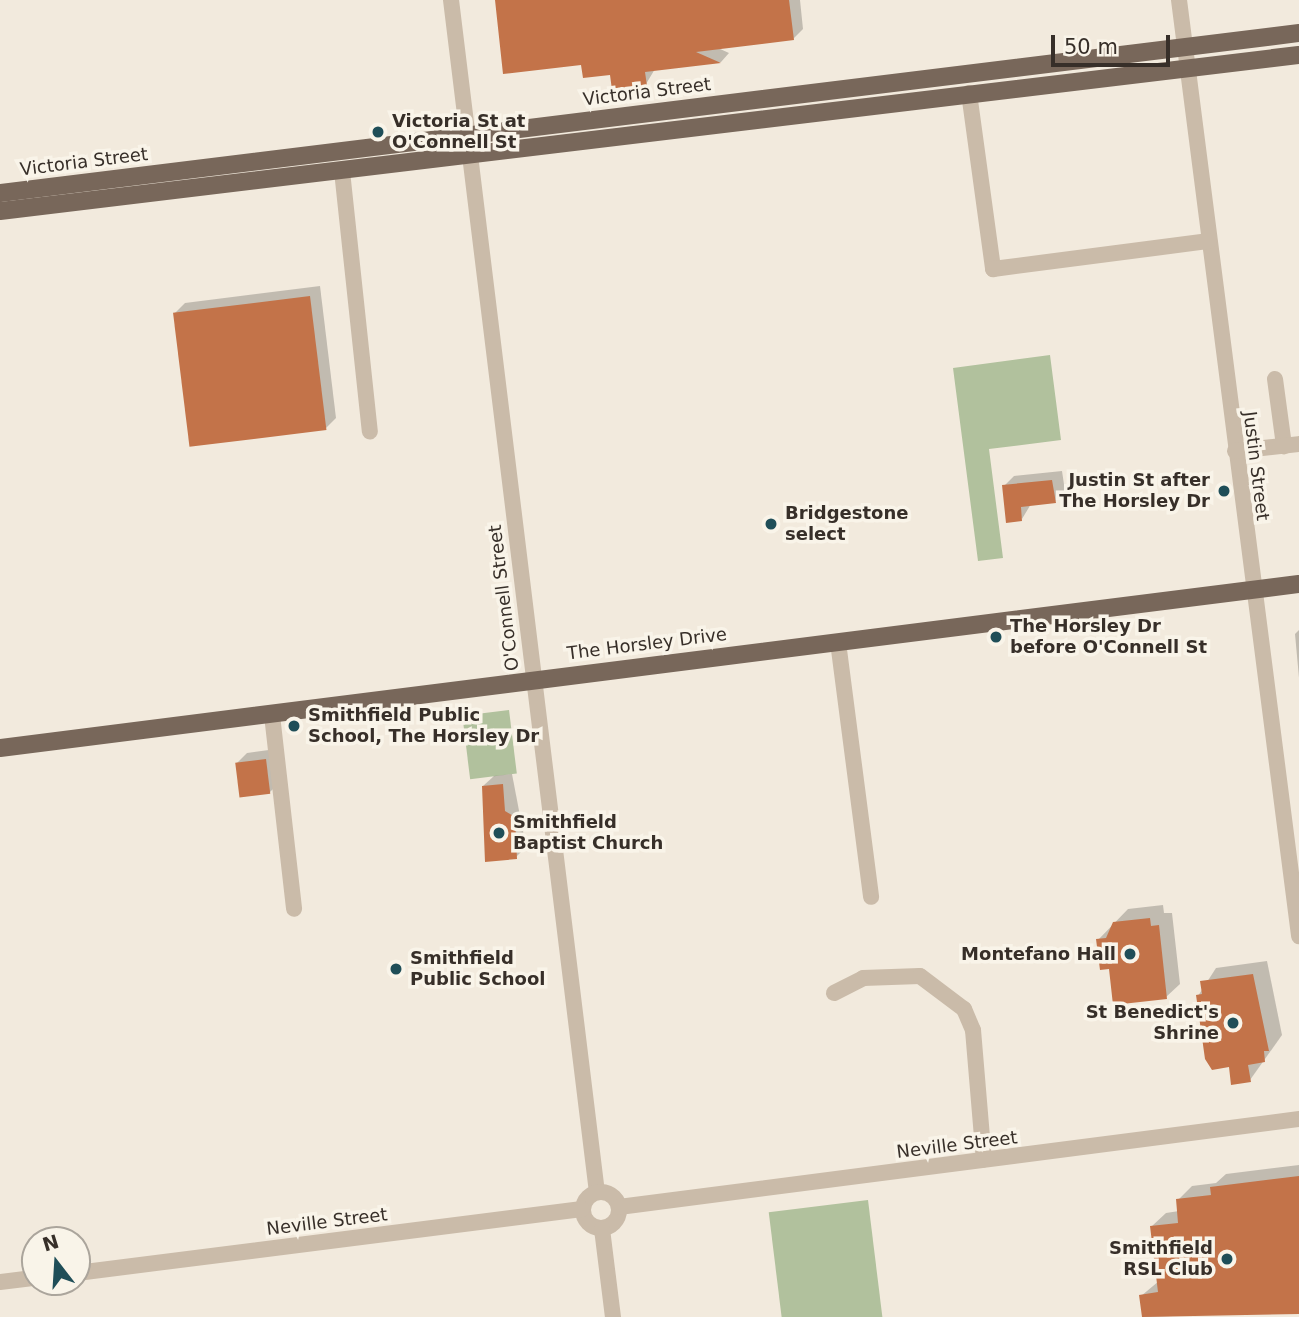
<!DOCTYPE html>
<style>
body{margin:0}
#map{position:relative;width:1299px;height:1317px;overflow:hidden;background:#f2eadd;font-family:"DejaVu Sans",sans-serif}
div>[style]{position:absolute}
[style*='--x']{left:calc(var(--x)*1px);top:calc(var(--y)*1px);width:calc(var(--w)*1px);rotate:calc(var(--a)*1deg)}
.green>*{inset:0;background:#b1c19d;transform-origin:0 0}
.shadow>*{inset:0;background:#0003}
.building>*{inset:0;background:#c37349;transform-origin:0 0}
.minor>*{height:16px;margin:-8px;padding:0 8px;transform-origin:8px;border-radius:8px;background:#cabba9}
.minor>.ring{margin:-8px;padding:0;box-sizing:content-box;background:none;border:16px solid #cabba9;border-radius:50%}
.major>*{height:18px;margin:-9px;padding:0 9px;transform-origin:9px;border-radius:9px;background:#78675a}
.dots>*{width:19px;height:19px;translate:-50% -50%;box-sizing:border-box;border:4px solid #f9f4e9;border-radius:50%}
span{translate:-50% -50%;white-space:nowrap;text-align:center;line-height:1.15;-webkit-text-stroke:7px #f9f4e9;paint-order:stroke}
.street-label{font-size:18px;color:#372f29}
.poi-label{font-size:18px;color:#372f29;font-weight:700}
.left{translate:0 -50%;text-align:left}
.right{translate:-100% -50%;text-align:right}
.north{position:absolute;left:21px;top:1226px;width:70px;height:70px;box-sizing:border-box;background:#f9f4e9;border:2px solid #aba59c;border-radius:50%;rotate:343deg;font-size:19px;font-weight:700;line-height:28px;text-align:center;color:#372f29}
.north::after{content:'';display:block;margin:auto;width:24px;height:32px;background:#1f4e58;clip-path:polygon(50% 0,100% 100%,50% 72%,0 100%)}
.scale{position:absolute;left:1051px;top:35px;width:119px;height:32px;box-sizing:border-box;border:4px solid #372f29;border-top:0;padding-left:9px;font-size:21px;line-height:24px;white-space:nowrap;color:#372f29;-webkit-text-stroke:5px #f9f4e9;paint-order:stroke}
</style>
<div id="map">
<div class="green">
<i style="clip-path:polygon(1050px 355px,1061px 440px,989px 449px,1003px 558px,978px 561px,953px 368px)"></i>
<i style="left:509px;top:710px;width:64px;height:47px;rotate:83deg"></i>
<i style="left:868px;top:1200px;width:118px;height:100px;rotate:83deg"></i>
</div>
<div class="shadow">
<i style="clip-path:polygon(497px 0,800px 0,803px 29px,793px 39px,718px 48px,729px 53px,721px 62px,655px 69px,646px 84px,583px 63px)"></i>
<i style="clip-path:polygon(320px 286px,336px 418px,326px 428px,175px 313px,185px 303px)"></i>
<i style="clip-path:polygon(1062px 471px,1065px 491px,1055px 501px,1031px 504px,1022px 519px,1004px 486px,1014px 476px)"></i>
<i style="clip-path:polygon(1299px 630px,1299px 678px,1295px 634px)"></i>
<i style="clip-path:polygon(276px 749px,280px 782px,270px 792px,237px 763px,247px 753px)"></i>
<i style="clip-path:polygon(512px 774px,526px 847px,516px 857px,483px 786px,494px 776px)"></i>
<i style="clip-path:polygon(1163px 905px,1164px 913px,1172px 913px,1180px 984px,1166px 997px,1110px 967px,1098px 940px,1128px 909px)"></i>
<i style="clip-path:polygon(1267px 961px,1282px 1035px,1250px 1080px,1230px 1065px,1198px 996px,1216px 968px)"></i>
<i style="clip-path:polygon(1299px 1165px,1299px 1312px,1143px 1317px,1141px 1296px,1159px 1281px,1152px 1226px,1166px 1213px,1179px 1211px,1178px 1200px,1192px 1186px,1216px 1183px,1226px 1174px)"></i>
</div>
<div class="building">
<i style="clip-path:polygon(495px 0,789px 0,794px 40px,696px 52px,721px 63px,645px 72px,647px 86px,612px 90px,610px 75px,583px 78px,581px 65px,503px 74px)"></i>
<i style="left:310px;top:296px;width:135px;height:138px;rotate:83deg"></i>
<i style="clip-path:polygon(1052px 480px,1056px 503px,1021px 507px,1022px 521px,1006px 523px,1002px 485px)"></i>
<i style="left:266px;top:759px;width:35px;height:31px;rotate:83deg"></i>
<i style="clip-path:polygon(503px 784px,505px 811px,515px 817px,517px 859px,485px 862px,482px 786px)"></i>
<i style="clip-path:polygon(1150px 918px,1151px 926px,1159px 925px,1167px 999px,1113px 1005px,1109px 969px,1100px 970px,1096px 939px,1106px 938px,1113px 922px)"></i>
<i style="clip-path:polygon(1253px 974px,1269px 1051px,1264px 1051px,1265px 1062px,1248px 1065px,1251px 1082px,1231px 1085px,1229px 1067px,1212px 1070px,1205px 1059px,1196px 995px,1202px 994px,1200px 981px)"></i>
<i style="clip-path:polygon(1299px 1176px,1299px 1314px,1142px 1317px,1139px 1295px,1158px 1292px,1150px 1226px,1178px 1223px,1176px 1199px,1211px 1195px,1210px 1187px)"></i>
</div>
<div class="minor">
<i style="--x:451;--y:0;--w:1201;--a:83.02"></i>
<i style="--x:1179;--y:0;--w:944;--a:82.69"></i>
<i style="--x:969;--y:93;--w:178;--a:82.2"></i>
<i style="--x:993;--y:269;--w:218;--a:-7.4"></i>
<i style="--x:342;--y:171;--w:262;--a:83.9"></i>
<i style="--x:1275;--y:379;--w:68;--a:82.3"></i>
<i style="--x:1235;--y:451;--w:64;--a:-6.2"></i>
<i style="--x:838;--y:642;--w:257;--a:82.6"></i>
<i style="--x:272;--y:715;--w:195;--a:83.5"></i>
<i style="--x:834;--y:993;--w:33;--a:-27"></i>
<i style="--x:863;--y:978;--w:57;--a:-2"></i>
<i style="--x:920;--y:976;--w:55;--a:36.9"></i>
<i style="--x:964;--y:1009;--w:23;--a:67"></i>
<i style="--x:973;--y:1030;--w:130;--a:85.2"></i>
<i class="ring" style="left:583px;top:1192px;width:20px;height:20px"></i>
<i style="--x:619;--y:1207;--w:686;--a:-7.37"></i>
<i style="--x:602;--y:1229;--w:89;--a:82.9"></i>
<i style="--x:77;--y:1273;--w:509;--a:-7.22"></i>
<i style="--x:0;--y:1282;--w:35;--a:-7"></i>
</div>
<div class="major">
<i style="--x:0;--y:193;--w:1309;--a:-7.02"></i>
<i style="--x:0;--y:211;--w:1308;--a:-6.85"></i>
<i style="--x:0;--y:748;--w:1309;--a:-7.2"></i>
</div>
<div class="dots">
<i style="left:378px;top:132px;background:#1f4e58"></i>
<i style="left:1224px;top:491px;background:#1f4e58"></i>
<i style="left:771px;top:524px;background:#1f4e58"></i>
<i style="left:996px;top:637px;background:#1f4e58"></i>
<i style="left:294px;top:726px;background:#1f4e58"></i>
<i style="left:499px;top:833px;background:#1f4e58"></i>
<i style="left:1130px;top:954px;background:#1f4e58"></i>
<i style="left:396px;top:969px;background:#1f4e58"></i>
<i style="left:1233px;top:1023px;background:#1f4e58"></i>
<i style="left:1227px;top:1259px;background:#1f4e58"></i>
</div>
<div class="street-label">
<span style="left:647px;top:92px;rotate:-7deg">Victoria Street</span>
<span style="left:84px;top:162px;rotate:-7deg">Victoria Street</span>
<span style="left:1256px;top:466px;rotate:83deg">Justin Street</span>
<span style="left:504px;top:598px;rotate:-97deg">O'Connell Street</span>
<span style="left:647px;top:644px;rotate:-7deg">The Horsley Drive</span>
<span style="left:957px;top:1145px;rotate:-7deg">Neville Street</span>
<span style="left:327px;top:1222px;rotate:-7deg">Neville Street</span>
</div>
<div class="poi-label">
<span class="left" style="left:392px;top:132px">Victoria St at<br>O'Connell St</span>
<span class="right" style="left:1210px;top:491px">Justin St after<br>The Horsley Dr</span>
<span class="left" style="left:785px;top:524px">Bridgestone<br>select</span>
<span class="left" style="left:1010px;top:637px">The Horsley Dr<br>before O'Connell St</span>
<span class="left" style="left:308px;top:726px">Smithfield Public<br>School, The Horsley Dr</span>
<span class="left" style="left:513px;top:833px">Smithfield<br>Baptist Church</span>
<span class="right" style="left:1116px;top:954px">Montefano Hall</span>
<span class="left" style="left:410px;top:969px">Smithfield<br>Public School</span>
<span class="right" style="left:1219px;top:1023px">St Benedict's<br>Shrine</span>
<span class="right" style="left:1213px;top:1259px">Smithfield<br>RSL Club</span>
</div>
<div class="north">N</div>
<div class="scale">50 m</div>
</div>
